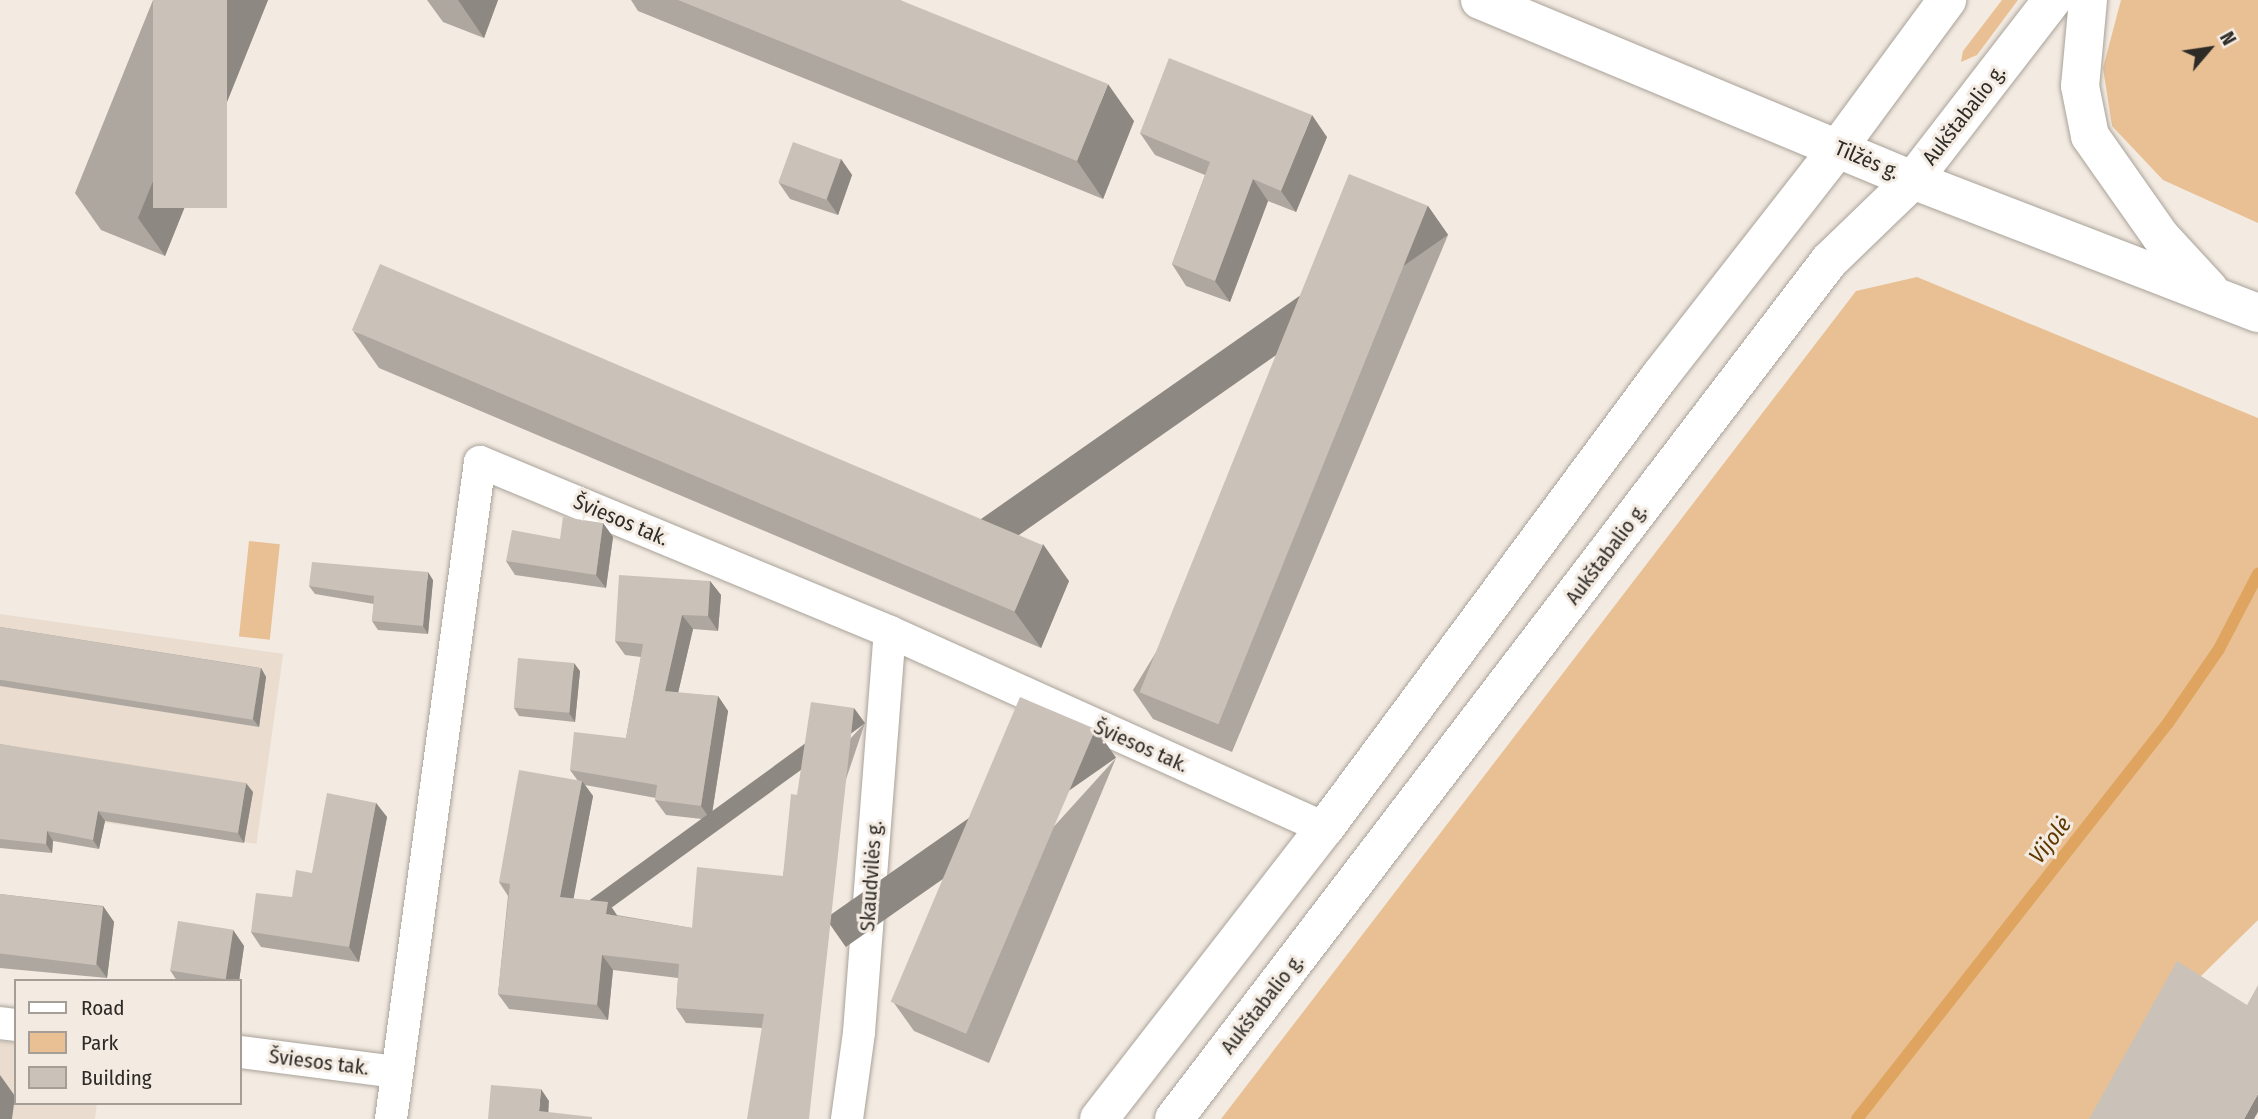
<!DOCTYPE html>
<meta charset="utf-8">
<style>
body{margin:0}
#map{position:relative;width:2258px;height:1119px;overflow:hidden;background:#f3ebe2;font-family:"Fira Sans Condensed",sans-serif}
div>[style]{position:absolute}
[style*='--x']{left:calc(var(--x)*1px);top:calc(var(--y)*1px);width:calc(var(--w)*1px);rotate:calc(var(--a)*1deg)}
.built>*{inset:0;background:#eadccf;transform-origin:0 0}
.green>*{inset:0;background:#e8c094;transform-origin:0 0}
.stream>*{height:12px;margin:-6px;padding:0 6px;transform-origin:6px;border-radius:6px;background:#dfa560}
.roads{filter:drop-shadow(0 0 2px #a9a299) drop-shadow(0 0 2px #a9a299)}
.minor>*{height:32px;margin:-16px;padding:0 16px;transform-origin:16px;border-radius:16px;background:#fff}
.secondary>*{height:38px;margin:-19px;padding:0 19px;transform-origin:19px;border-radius:19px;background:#fff}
.primary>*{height:38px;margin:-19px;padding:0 19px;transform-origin:19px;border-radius:19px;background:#fff}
.trunk>*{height:38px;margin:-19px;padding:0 19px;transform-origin:19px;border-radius:19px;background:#fff}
.wall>*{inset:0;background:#aea79f}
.shaded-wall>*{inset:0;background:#8d8882;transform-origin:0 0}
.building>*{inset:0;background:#cac2b9;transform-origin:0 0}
span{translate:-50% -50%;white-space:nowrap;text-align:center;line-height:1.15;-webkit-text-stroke:6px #f3ebe2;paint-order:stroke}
.street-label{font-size:21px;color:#2e2b27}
.water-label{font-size:23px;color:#5f3900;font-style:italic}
.legend{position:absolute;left:14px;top:979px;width:228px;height:126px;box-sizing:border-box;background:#f3ebe2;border:2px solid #a49e97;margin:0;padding:9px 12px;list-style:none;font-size:21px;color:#2e2b27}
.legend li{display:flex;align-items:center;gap:14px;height:35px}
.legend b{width:35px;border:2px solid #a49e97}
.north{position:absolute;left:2174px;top:14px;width:70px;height:70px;-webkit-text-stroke:5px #f3ebe2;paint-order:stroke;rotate:61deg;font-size:19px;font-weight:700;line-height:28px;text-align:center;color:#2e2b27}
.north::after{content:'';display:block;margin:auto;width:24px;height:32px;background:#2e2b27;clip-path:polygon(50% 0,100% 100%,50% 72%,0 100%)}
</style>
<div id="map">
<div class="built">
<i style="left:0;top:614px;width:286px;height:192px;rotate:8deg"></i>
<i style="clip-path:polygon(0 1041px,16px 1043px,16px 1103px,97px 1103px,95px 1119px,0 1119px)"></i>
</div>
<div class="green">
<i style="clip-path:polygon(2002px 0,2018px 0,1977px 55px,1961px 62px,1963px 51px)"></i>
<i style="clip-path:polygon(2121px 0,2258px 0,2258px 223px,2163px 180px,2112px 126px,2103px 68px)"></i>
<i style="clip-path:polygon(1917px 277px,2258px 418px,2258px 920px,2199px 978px,2099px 1119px,1221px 1119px,1856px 291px)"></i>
<i style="left:249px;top:541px;width:31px;height:96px;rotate:6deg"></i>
</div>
<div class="stream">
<i style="--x:1857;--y:1119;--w:504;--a:-51.86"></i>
<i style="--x:2168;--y:723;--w:90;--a:-55.4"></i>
<i style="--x:2219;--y:649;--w:85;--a:-62.5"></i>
</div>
<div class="roads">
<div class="minor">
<i style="--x:0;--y:1023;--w:16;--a:7"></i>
<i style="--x:240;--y:1052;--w:158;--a:7.3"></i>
<i style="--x:391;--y:1119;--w:663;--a:-82.29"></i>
<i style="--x:480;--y:462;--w:444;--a:22.5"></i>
<i style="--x:890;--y:632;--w:477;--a:24.3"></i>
<i style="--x:847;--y:1119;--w:88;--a:-82.1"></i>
<i style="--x:859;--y:1032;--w:401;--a:-85.6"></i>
</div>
<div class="secondary">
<i style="--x:1099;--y:1119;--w:368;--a:-52.2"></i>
<i style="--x:1325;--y:828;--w:563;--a:-53.46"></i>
<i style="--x:1660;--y:376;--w:289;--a:-52"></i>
<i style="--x:1174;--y:1119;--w:1079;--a:-52.64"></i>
<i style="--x:1829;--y:261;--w:117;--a:-44"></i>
</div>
<div class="primary">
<i style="--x:1838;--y:148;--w:184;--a:-53.6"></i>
<i style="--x:1913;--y:180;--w:227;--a:-52.3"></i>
</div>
<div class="trunk">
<i style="--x:1480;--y:0;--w:469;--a:22.6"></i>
<i style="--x:1913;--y:180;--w:370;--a:21.1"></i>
<i style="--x:2088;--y:0;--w:86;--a:95.3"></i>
<i style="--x:2080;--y:86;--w:51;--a:78.7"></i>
<i style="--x:2090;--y:136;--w:123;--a:54.9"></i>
<i style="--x:2161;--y:237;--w:71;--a:47.3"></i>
</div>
</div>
<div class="wall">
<i style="clip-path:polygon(153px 0,268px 0,165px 256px,101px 230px,75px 193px)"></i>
<i style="clip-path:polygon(427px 0,498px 0,484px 38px,443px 22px)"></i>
<i style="clip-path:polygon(631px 0,900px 0,1134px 121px,1103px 199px,638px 11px)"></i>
<i style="clip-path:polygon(1140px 133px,1327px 137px,1296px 212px,1268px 201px,1230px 302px,1186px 286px,1172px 264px,1205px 175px,1155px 155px)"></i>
<i style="clip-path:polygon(841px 159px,852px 175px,838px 215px,790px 199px,779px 183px)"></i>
<i style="clip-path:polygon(1428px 206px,1448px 235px,1232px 752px,1153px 719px,1133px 690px)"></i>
<i style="clip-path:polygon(353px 331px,1069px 581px,1041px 648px,379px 368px)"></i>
<i style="clip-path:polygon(603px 523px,613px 537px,606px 588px,515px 575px,506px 561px)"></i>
<i style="clip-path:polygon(433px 580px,428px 634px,378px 630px,372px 621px,374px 604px,315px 594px,309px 586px)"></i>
<i style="clip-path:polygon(710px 581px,721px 595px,718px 631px,693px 629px,678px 693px,718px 696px,728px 711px,711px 820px,666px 815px,655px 800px,656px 798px,585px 785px,593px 796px,573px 899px,608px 902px,617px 915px,692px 928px,783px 876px,797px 795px,865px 723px,762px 1028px,686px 1023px,676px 1008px,678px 978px,613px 970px,608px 1020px,509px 1009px,498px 994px,508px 896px,499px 882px,578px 781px,570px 770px,626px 738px,641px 657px,625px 655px,615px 641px)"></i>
<i style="clip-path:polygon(0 627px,261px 668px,266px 677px,259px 727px,0 686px)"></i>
<i style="clip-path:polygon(580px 671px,575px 722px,519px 716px,514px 708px)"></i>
<i style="clip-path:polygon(0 744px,253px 792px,244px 843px,105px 821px,99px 849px,53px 841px,52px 853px,0 848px)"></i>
<i style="clip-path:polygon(1116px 758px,989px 1063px,914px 1031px,894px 1003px)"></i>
<i style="clip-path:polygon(376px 803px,387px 817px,359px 962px,261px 947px,251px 932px,292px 897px,312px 873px)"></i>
<i style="clip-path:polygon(0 894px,103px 906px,114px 922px,107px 978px,0 968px)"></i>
<i style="clip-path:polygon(233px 930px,244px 946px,239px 981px,177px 981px,170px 970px)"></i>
</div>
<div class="shaded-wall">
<i style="clip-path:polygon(227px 0,268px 0,165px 256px,138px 218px)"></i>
<i style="clip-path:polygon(458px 0,498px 0,484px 38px)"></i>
<i style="clip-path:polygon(1108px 84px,1134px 121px,1103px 199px,1077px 161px)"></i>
<i style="clip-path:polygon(1312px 115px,1327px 137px,1296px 212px,1281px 191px)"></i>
<i style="clip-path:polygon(841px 159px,852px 175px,838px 215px,827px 199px)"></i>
<i style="clip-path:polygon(1253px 179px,1268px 201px,1230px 302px,1215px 281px)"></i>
<i style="left:1428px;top:206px;width:35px;height:560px;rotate:55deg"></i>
<i style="clip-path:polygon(603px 523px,613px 537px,606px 588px,596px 575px)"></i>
<i style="clip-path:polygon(1043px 544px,1069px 581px,1041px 648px,1014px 611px)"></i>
<i style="clip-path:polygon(428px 572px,433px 580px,428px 634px,423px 626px)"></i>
<i style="clip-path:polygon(710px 581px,721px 595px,718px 631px,708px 616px)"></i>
<i style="clip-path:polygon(682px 615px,693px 629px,675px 706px,665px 691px)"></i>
<i style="clip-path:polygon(574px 663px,580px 671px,575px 722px,569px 713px)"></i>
<i style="clip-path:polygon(261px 668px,266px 677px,259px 727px,253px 719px)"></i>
<i style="clip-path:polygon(718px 696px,728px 711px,711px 820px,701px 806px)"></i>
<i style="left:854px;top:708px;width:19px;height:413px;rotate:54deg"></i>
<i style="left:1096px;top:729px;width:35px;height:330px;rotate:55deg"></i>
<i style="clip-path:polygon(582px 781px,593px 796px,571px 912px,560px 897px)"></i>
<i style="clip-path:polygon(246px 783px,253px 792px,244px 843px,238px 833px)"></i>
<i style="clip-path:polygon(376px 803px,387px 817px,359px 962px,349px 947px)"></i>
<i style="clip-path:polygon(98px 811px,105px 821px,99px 849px,93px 840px)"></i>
<i style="clip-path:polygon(47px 831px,53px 841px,52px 853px,46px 844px)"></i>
<i style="clip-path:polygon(608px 902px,618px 917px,606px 914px)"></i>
<i style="clip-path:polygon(103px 906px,114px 922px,107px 978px,96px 963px)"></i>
<i style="clip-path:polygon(233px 930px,244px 946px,239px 981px,227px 981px,226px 979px)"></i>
<i style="clip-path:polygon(602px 955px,613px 970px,608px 1020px,597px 1005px)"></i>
<i style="clip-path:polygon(0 1075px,15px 1096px,12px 1119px,0 1119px)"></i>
<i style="clip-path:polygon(541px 1089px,549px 1101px,548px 1119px,539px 1111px)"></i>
<i style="clip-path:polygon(2258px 1094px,2258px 1112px,2254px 1119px,2244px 1119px)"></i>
</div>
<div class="building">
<i style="left:153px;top:0;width:74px;height:208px"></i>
<i style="clip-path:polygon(678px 0,900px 0,1108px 84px,1077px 161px)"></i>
<i style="clip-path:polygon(1169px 58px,1312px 115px,1281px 191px,1253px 179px,1215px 281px,1172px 264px,1210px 162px,1140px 133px)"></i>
<i style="left:793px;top:142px;width:51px;height:43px;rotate:20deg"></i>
<i style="left:1349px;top:174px;width:85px;height:559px;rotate:22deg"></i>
<i style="left:380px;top:264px;width:720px;height:72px;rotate:23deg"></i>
<i style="clip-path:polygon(563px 517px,603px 523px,596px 575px,506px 561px,512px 530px,560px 539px)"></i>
<i style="clip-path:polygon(312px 562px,428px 572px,423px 626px,372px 621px,374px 596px,309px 586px)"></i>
<i style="clip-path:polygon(619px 575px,710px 581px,708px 616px,682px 615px,665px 691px,718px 696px,701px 806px,655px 800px,657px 785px,570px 770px,574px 732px,626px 738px,643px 644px,615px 641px)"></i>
<i style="left:0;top:627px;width:264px;height:52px;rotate:9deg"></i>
<i style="left:518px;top:658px;width:56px;height:50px;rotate:5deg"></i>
<i style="left:1020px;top:697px;width:82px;height:331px;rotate:23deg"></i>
<i style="clip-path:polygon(811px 702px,854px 708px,809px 1119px,747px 1119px,764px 1014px,676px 1008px,679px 964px,602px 955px,597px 1005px,498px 994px,510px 884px,499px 882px,519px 770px,582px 781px,560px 897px,608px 902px,606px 914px,692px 928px,697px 867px,783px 876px,791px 794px,797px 795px)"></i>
<i style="clip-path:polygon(0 744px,246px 783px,238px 833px,98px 811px,93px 840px,47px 831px,46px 844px,0 839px)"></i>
<i style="clip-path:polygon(327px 793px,376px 803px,349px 947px,251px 932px,256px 893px,292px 897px,296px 870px,312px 873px)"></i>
<i style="left:0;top:894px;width:104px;height:59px;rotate:7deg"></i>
<i style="left:178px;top:921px;width:56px;height:50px;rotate:9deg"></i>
<i style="clip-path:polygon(2177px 961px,2247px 1005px,2258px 985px,2258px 1094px,2244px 1119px,2089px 1119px)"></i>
<i style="clip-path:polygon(491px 1085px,541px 1089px,539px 1111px,592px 1117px,592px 1119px,488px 1119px)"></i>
</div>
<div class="street-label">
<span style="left:1964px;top:115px;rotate:-52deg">Aukštabalio g.</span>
<span style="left:1867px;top:160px;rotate:23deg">Tilžės g.</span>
<span style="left:621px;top:520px;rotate:23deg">Šviesos tak.</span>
<span style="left:1606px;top:554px;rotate:-53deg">Aukštabalio g.</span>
<span style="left:1141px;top:746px;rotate:24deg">Šviesos tak.</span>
<span style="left:871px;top:876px;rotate:-86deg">Skaudvilės g.</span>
<span style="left:1262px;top:1004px;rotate:-52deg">Aukštabalio g.</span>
<span style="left:319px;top:1062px;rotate:7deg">Šviesos tak.</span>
</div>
<div class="water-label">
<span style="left:2050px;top:840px;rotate:-52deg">Vijolė</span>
</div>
<ul class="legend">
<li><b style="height:9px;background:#fff"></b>Road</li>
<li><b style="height:19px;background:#e8c094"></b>Park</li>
<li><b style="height:19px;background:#cac2b9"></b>Building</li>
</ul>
<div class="north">N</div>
</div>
